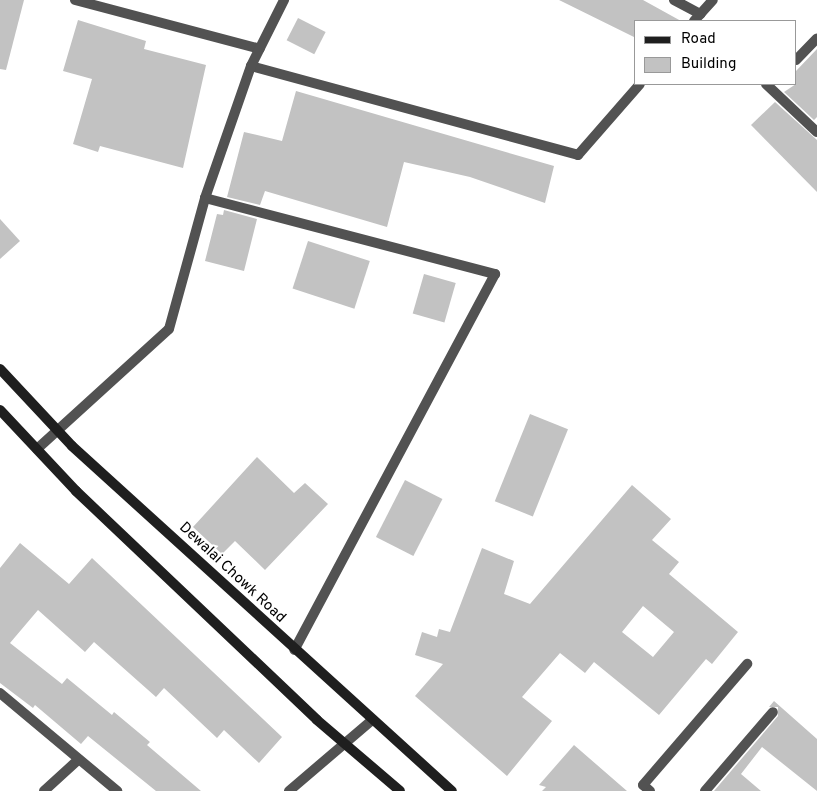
<!DOCTYPE html>
<style>
body{margin:0}
#map{position:relative;width:817px;height:791px;overflow:hidden;background:#fff;font-family:Overpass,sans-serif}
div>[style]{position:absolute}
[style*='--x']{left:calc(var(--x)*1px);top:calc(var(--y)*1px);width:calc(var(--w)*1px);rotate:calc(var(--a)*1deg)}
.building>*{inset:0;background:#c2c2c2;transform-origin:0 0}
.minor>*{height:10px;margin:-5px;padding:0 5px;transform-origin:5px;border-radius:5px;background:#525252}
.secondary>*{height:10px;margin:-5px;padding:0 5px;transform-origin:5px;border-radius:5px;background:#1f1f1f}
span{translate:-50% -50%;white-space:nowrap;text-align:center;line-height:1.15;-webkit-text-stroke:4px #fff;paint-order:stroke}
.street-label{font-size:15px;color:#000}
.legend{position:absolute;left:634px;top:20px;width:162px;height:65px;box-sizing:border-box;background:#fff;border:1px solid #999;margin:0;padding:6px 9px;list-style:none;font-size:15px;color:#000}
.legend li{display:flex;align-items:center;gap:10px;height:25px}
.legend b{width:25px;border:1px solid #999}
</style>
<div id="map">
<div class="building">
<i style="clip-path:polygon(0 0,24px 0,6px 70px,0 69px)"></i>
<i style="clip-path:polygon(559px 0,643px 0,681px 21px,636px 21px,636px 38px)"></i>
<i style="left:298px;top:18px;width:31px;height:25px;rotate:27deg"></i>
<i style="clip-path:polygon(78px 20px,146px 41px,144px 49px,206px 65px,183px 168px,100px 146px,98px 152px,73px 144px,92px 79px,63px 71px)"></i>
<i style="clip-path:polygon(817px 49px,817px 117px,814px 120px,784px 92px,796px 84px,796px 71px)"></i>
<i style="clip-path:polygon(296px 91px,554px 166px,545px 203px,470px 177px,404px 162px,387px 227px,265px 191px,260px 205px,227px 197px,244px 132px,282px 141px)"></i>
<i style="clip-path:polygon(775px 102px,817px 140px,817px 192px,751px 125px)"></i>
<i style="clip-path:polygon(224px 210px,257px 219px,244px 271px,205px 261px,217px 214px,223px 215px)"></i>
<i style="clip-path:polygon(0 219px,20px 241px,0 259px)"></i>
<i style="left:308px;top:241px;width:65px;height:50px;rotate:18deg"></i>
<i style="left:424px;top:274px;width:33px;height:41px;rotate:16deg"></i>
<i style="left:530px;top:414px;width:41px;height:94px;rotate:22deg"></i>
<i style="clip-path:polygon(257px 457px,294px 493px,305px 483px,328px 504px,265px 570px,235px 541px,222px 554px,193px 527px)"></i>
<i style="left:405px;top:480px;width:42px;height:64px;rotate:27deg"></i>
<i style="clip-path:polygon(evenodd,632px 485px,671px 519px,652px 540px,679px 562px,669px 574px,738px 632px,712px 664px,706px 659px,659px 715px,594px 662px,585px 673px,560px 653px,522px 697px,552px 721px,507px 776px,415px 696px,443px 664px,415px 655px,422px 632px,437px 637px,439px 629px,450px 632px,482px 548px,514px 561px,504px 594px,530px 604px,632px 485px,643px 606px,674px 632px,653px 657px,622px 632px,643px 606px)"></i>
<i style="clip-path:polygon(20px 543px,69px 584px,92px 558px,282px 737px,259px 763px,224px 730px,217px 738px,164px 688px,156px 697px,94px 642px,85px 652px,38px 610px,10px 643px,62px 684px,67px 678px,112px 715px,114px 712px,150px 742px,147px 745px,201px 791px,156px 791px,88px 736px,81px 744px,35px 705px,33px 708px,0 683px,0 568px)"></i>
<i style="clip-path:polygon(774px 701px,817px 739px,817px 791px,762px 747px,741px 774px,761px 791px,714px 791px,778px 716px,778px 707px,769px 707px)"></i>
<i style="clip-path:polygon(574px 745px,627px 791px,542px 791px,546px 787px,539px 785px)"></i>
</div>
<div class="minor">
<i style="--x:75;--y:0;--w:191;--a:14.8"></i>
<i style="--x:674;--y:0;--w:30;--a:28"></i>
<i style="--x:694;--y:21;--w:28;--a:-48"></i>
<i style="--x:796;--y:60;--w:30;--a:-46"></i>
<i style="--x:251;--y:66;--w:339;--a:15.2"></i>
<i style="--x:578;--y:155;--w:94;--a:-48.9"></i>
<i style="--x:766;--y:84;--w:70;--a:43.3"></i>
<i style="--x:205;--y:198;--w:300;--a:14.7"></i>
<i style="--x:495;--y:274;--w:426;--a:118.1"></i>
<i style="--x:37;--y:449;--w:178;--a:-42.3"></i>
<i style="--x:169;--y:329;--w:136;--a:-74.6"></i>
<i style="--x:205;--y:198;--w:140;--a:-70.8"></i>
<i style="--x:251;--y:66;--w:74;--a:-63.4"></i>
<i style="--x:0;--y:693;--w:153;--a:39.9"></i>
<i style="--x:44;--y:791;--w:47;--a:-42.4"></i>
<i style="--x:289;--y:791;--w:109;--a:-40.5"></i>
<i style="--x:650;--y:791;--w:9;--a:-139"></i>
<i style="--x:643;--y:785;--w:160;--a:-49.3"></i>
<i style="--x:705;--y:791;--w:104;--a:-49.3"></i>
</div>
<div class="secondary">
<i style="--x:0;--y:369;--w:105;--a:46.9"></i>
<i style="--x:72;--y:446;--w:513;--a:42.24"></i>
<i style="--x:0;--y:410;--w:111;--a:46.8"></i>
<i style="--x:76;--y:491;--w:332;--a:43.5"></i>
<i style="--x:317;--y:720;--w:109;--a:40.5"></i>
</div>
<div class="street-label">
<span style="left:232px;top:573px;rotate:43deg">Dewalai Chowk Road</span>
</div>
<ul class="legend">
<li><b style="height:6px;background:#1f1f1f"></b>Road</li>
<li><b style="height:14px;background:#c2c2c2"></b>Building</li>
</ul>
</div>
